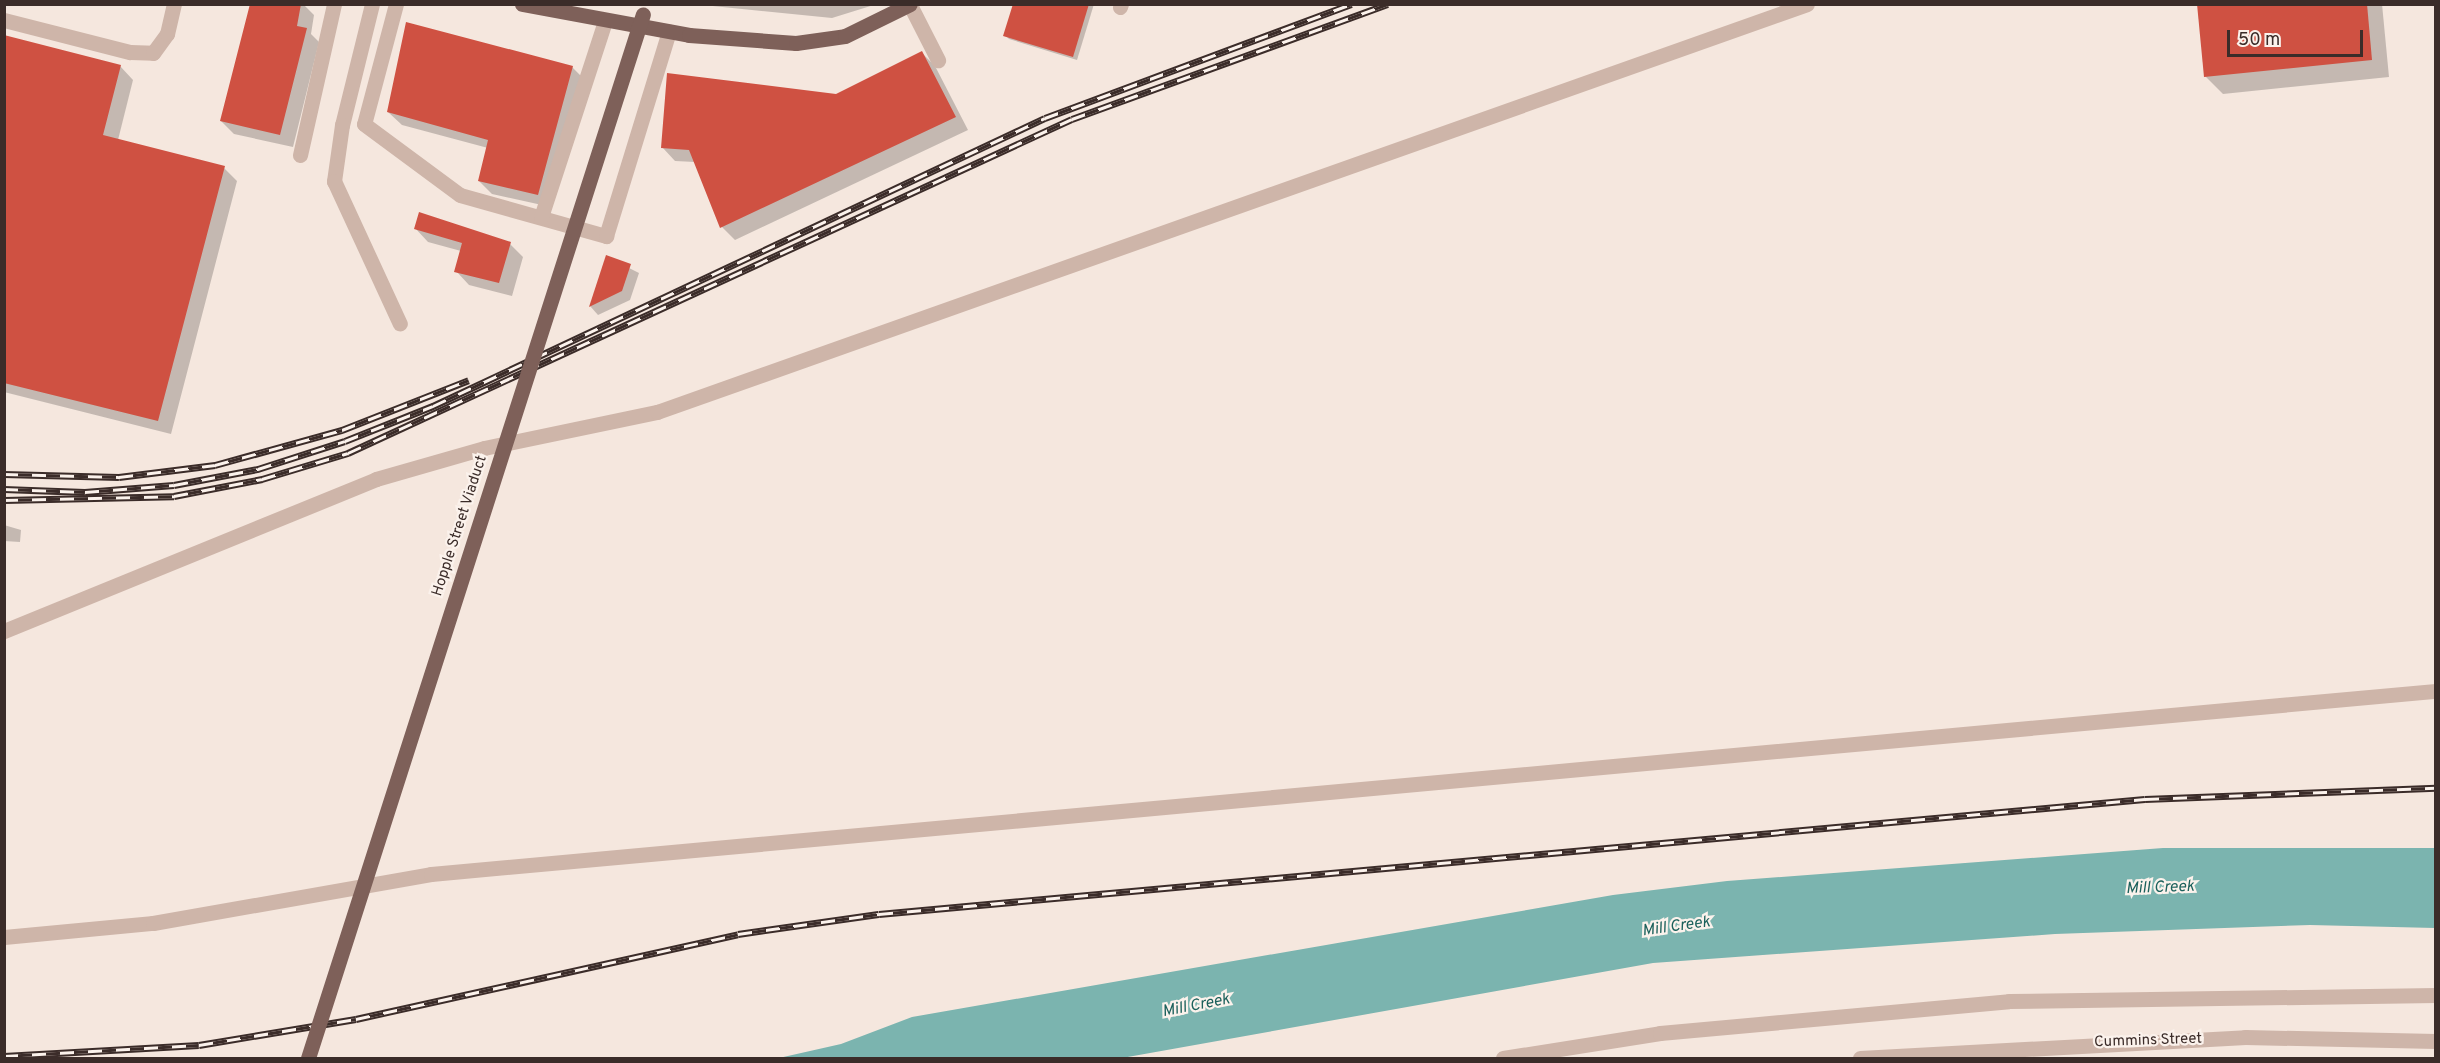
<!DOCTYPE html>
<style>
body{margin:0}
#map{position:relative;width:2440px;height:1063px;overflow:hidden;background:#f5e7de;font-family:Overpass,sans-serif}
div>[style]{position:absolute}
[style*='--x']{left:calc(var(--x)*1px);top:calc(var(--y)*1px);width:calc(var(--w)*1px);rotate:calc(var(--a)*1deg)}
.water>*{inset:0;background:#7bb4af}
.shadow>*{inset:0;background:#0003}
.building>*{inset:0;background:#cf5142}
.minor>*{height:15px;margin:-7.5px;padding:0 7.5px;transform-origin:7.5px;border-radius:7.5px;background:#ceb5a9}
.major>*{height:15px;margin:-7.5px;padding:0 7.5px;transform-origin:7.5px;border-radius:7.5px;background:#7e6059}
.rail>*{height:7px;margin-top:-3.5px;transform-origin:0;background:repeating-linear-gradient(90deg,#fbf2ec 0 14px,#3b2c29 0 28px);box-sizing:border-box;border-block:2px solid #3b2c29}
.major-bridge>*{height:15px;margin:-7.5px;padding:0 7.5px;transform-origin:7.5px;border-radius:7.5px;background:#7e6059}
span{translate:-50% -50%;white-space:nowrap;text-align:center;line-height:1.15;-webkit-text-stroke:4.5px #fbf2ec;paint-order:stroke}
.street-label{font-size:15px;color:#3b2c29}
.water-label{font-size:16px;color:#1b605b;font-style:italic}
.frame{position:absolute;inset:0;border:6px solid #3b2c29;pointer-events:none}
.scale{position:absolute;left:2227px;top:30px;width:136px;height:27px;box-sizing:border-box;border:3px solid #3b2c29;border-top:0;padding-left:8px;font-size:18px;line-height:21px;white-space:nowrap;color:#3b2c29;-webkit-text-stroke:4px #fbf2ec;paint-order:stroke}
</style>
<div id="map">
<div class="water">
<i style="clip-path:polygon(2163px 848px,2435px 848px,2435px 928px,2310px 925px,2055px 934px,1653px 963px,1122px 1058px,779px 1058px,841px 1044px,912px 1017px,1613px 895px,1727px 881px)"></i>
</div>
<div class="shadow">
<i style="clip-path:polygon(252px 4px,303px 4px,314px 15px,311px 34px,319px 42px,293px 147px,234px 134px,221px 121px)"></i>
<i style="clip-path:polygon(877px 4px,832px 18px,693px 4px)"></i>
<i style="clip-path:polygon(1014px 4px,1094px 4px,1077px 60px,1009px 39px,1005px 35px)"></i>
<i style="clip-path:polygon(2198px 4px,2382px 4px,2389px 77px,2223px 94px,2205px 76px)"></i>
<i style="clip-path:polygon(4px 37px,120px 66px,133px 80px,118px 140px,224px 168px,237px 181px,171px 434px,4px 392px)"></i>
<i style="clip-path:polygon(922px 53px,935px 66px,968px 130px,735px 240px,722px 227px,695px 162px,675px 161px,662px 147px,836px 95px)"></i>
<i style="clip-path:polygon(572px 67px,585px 80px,551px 207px,492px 194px,479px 181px,488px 148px,402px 125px,388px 112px)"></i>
<i style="clip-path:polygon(415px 228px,510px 244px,523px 257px,512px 296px,469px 285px,456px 271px,461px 251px,428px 242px)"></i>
<i style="clip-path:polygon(607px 257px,639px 273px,630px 300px,598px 315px,590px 306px)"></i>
<i style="clip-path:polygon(4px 525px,21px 530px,20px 542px,4px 541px)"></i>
</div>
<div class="building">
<i style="clip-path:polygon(250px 4px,301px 4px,297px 26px,307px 28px,280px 135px,220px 121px)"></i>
<i style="clip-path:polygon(1013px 4px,1089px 4px,1073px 57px,1003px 36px)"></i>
<i style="clip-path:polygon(2197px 4px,2367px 4px,2372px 60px,2204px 77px)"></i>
<i style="clip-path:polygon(406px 22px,573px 66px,538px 195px,478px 181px,488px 140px,387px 112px)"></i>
<i style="clip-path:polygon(4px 35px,121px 65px,103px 135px,225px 166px,158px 421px,4px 383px)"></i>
<i style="clip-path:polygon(922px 51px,956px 117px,720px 228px,689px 150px,661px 148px,667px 73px,836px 94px)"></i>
<i style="clip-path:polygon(419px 212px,511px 242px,499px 283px,454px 272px,462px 243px,414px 229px)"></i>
<i style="clip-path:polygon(606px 255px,631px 264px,622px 291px,589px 307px)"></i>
</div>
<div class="minor">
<i style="--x:372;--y:4;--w:125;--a:103.9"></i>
<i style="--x:342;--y:125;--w:57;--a:98.1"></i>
<i style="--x:334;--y:181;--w:157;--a:65.2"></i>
<i style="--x:396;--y:4;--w:124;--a:104.9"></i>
<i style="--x:364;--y:124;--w:119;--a:36.5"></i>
<i style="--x:460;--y:195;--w:152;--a:15.7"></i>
<i style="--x:606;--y:236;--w:214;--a:-72.9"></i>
<i style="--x:910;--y:5;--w:62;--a:63"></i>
<i style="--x:1120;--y:7;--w:3;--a:-72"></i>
<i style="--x:4;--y:20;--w:130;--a:14.3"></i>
<i style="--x:130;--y:52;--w:23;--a:2"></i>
<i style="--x:153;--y:53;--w:24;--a:-54"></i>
<i style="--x:167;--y:34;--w:31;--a:-77"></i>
<i style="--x:300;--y:155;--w:155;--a:-77.3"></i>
<i style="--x:541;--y:217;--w:206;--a:-71.9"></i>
<i style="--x:4;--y:631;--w:402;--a:-22.2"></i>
<i style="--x:376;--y:479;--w:112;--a:-16"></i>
<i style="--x:484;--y:448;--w:177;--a:-11.8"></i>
<i style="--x:657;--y:412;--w:1220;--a:-19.53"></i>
<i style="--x:4;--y:937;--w:150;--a:-5.4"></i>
<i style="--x:153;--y:923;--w:282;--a:-10"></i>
<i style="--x:431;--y:874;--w:2013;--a:-5.22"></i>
<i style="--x:1503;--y:1058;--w:159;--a:-9"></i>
<i style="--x:1660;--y:1033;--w:350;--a:-5.2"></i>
<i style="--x:2009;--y:1001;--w:427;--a:-0.8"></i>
<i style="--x:1860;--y:1058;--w:386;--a:-3.1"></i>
<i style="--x:2245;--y:1037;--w:191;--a:1.2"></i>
</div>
<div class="major">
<i style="--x:522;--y:4;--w:170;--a:10.5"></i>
<i style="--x:689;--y:35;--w:107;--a:4.3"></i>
<i style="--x:796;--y:43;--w:49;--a:-8.1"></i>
<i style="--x:845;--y:36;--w:72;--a:-26.2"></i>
</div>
<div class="rail">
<i style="--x:4;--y:474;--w:115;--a:1.5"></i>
<i style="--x:119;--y:477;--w:97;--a:-7.1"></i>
<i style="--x:215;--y:465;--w:132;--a:-15.4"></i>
<i style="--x:342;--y:430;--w:136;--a:-21.5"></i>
<i style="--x:4;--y:489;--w:81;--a:2.1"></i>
<i style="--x:85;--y:492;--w:89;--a:-4.5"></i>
<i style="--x:174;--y:485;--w:86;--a:-10.8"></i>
<i style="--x:258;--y:469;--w:91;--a:-17.8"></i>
<i style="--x:345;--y:441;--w:95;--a:-21.7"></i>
<i style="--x:433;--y:406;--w:676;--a:-25.2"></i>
<i style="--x:1045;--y:118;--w:327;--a:-20.4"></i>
<i style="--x:4;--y:500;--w:170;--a:-1.3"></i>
<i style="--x:174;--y:496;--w:90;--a:-10.9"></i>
<i style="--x:262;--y:479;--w:90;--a:-16.8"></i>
<i style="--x:348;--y:453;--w:797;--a:-24.77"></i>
<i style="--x:1072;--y:119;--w:336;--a:-20"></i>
<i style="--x:4;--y:1056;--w:195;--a:-3.2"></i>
<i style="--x:199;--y:1045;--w:159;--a:-9.4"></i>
<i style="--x:356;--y:1019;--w:391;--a:-12.5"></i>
<i style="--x:738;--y:934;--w:142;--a:-8.1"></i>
<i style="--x:879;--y:914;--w:1271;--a:-5.19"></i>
<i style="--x:2145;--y:799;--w:291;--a:-2.2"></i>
</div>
<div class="major-bridge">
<i style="--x:308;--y:1058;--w:1096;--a:-72.21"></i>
</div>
<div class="street-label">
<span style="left:460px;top:526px;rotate:-72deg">Hopple Street Viaduct</span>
<span style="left:2148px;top:1041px;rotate:-2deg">Cummins Street</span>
</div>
<div class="water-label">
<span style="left:2160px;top:888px;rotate:-2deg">Mill Creek</span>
<span style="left:1676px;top:927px;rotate:-8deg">Mill Creek</span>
<span style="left:1196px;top:1006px;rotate:-11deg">Mill Creek</span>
</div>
<div class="frame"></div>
<div class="scale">50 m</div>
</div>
